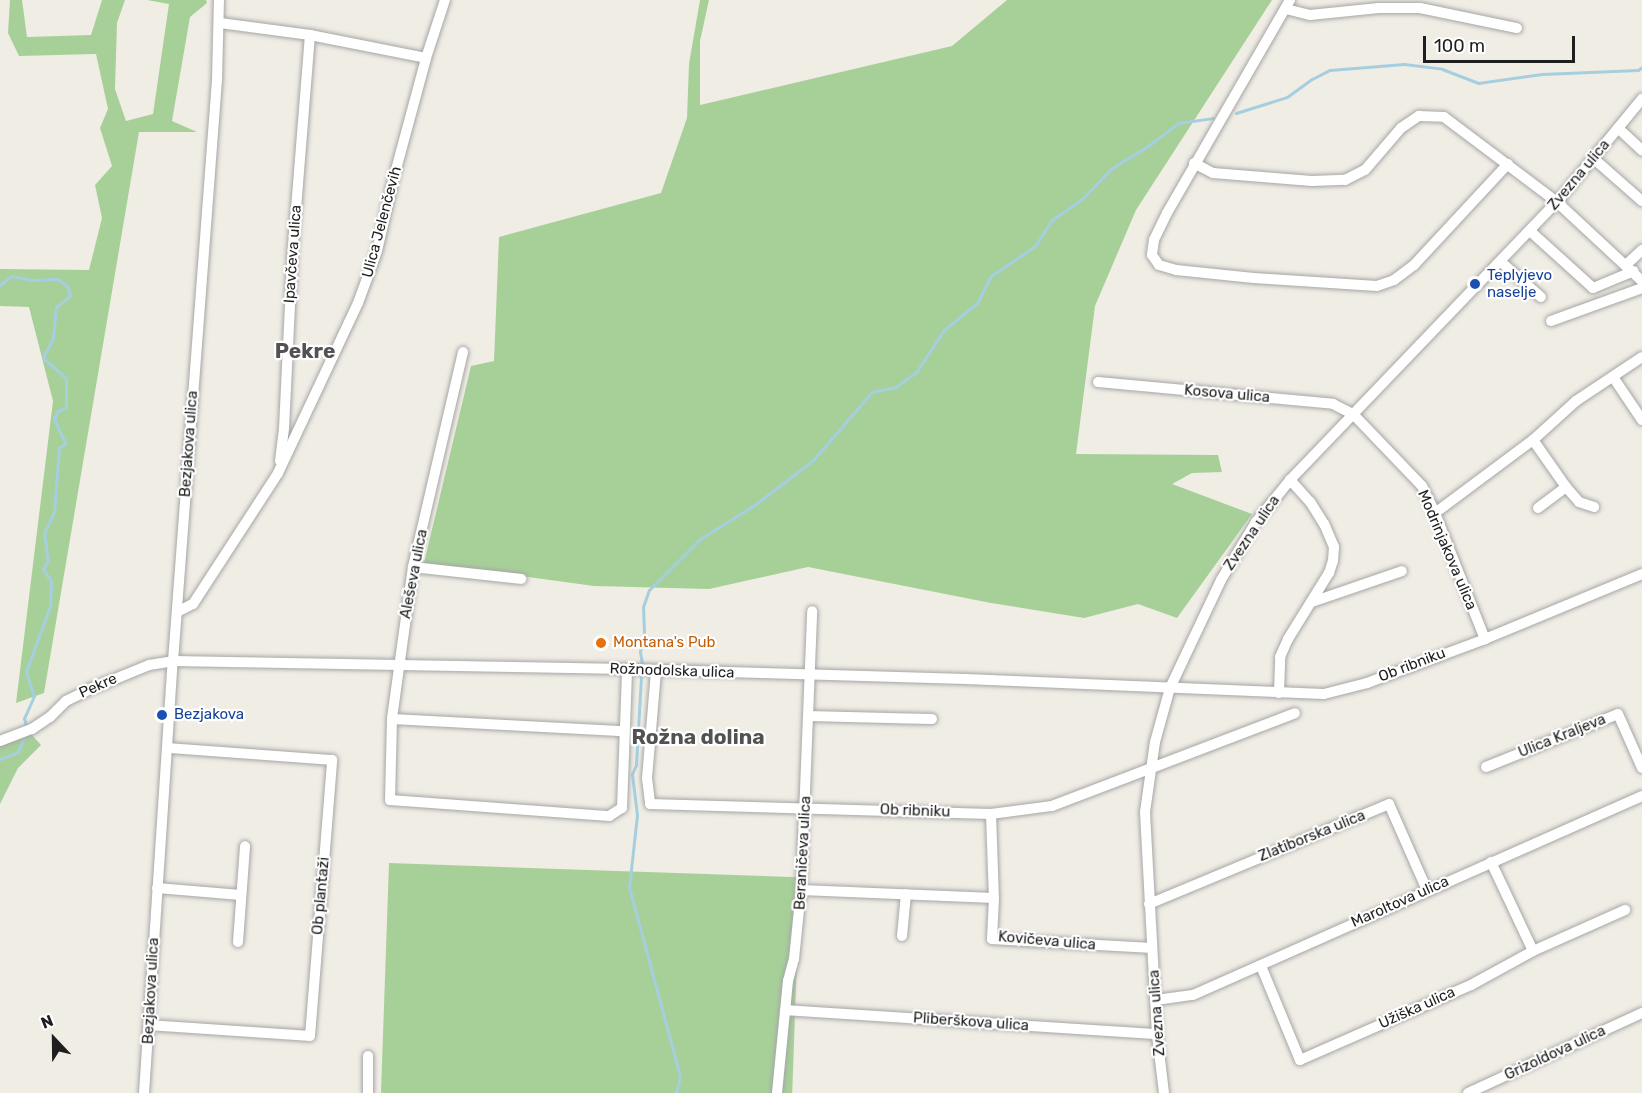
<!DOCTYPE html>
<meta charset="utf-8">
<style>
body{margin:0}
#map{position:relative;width:1642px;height:1093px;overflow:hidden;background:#f0ede5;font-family:Rubik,sans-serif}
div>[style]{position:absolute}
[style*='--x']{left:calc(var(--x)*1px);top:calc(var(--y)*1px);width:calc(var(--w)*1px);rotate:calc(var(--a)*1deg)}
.forest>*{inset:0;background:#a7d099;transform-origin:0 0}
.stream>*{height:3px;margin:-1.5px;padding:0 1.5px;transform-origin:1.5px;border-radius:1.5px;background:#a5cfdf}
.roads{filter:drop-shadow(0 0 2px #a6a6a6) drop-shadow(0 0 2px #a6a6a6)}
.minor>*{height:10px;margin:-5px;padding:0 5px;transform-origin:5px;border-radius:5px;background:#fff}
.dots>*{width:16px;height:16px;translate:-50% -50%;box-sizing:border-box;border:3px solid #fff;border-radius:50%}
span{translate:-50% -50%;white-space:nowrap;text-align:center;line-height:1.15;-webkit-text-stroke:4.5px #fff;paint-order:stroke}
.street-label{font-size:15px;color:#1f1f1f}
.transit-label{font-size:15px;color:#164399}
.left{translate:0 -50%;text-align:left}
.food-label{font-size:15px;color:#c56008}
.district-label{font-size:21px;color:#525252;font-weight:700}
.north{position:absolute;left:24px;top:1009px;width:60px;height:60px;-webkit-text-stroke:4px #fff;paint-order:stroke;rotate:338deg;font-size:16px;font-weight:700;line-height:24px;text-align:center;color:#1f1f1f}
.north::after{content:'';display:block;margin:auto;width:21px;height:27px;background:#1f1f1f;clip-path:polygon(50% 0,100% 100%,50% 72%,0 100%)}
.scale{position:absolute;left:1423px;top:36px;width:152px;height:27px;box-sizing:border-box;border:3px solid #1f1f1f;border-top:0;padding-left:8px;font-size:18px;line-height:21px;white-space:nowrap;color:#1f1f1f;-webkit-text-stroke:4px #fff;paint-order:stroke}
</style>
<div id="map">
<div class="forest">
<i style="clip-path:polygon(10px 0,22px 0,27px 37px,91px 35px,102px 0,125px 0,117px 23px,115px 89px,126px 121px,153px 114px,169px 4px,147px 0,206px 0,207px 3px,190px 17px,172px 121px,197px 132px,139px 132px,44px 693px,16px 703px,53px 401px,29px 307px,0 306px,0 269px,89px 270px,102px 218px,95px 185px,112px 166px,100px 128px,108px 109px,96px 54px,19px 56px,8px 33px)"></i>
<i style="clip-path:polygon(700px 0,709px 0,700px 41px,700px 105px,952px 46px,1007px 0,1272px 0,1136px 210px,1095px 306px,1076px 454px,1218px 455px,1222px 472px,1192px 473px,1172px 484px,1252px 514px,1177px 618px,1138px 604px,1084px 618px,991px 603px,808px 567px,709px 589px,594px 586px,424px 563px,471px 366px,494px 361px,499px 237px,661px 193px,687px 118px,689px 64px)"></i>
<i style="clip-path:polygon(31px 734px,41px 745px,18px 768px,0 804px,0 746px)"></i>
<i style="left:389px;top:863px;width:411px;height:230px;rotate:2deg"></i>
</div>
<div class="stream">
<i style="--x:1236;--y:113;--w:53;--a:-17.4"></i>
<i style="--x:1287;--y:97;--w:31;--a:-36"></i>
<i style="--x:1312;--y:79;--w:20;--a:-27"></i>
<i style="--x:1330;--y:70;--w:74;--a:-4.6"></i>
<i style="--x:1404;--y:64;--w:38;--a:7"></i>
<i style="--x:1442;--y:69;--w:39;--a:21"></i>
<i style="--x:1478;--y:83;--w:65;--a:-8"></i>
<i style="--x:1542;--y:74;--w:96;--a:-2.4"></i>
<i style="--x:1638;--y:70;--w:5;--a:-37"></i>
<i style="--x:0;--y:285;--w:14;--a:-39"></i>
<i style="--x:11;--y:276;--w:20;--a:11"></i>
<i style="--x:31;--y:280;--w:27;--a:-2"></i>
<i style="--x:58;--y:279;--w:13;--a:39"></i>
<i style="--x:68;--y:287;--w:9;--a:77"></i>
<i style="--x:70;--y:296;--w:18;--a:142"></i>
<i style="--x:56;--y:307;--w:31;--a:96"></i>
<i style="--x:53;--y:338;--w:22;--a:117"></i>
<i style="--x:43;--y:358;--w:30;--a:41"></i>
<i style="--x:66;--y:378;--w:29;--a:90"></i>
<i style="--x:66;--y:407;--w:9;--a:153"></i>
<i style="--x:58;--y:411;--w:9;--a:117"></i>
<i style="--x:54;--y:419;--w:26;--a:65"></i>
<i style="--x:65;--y:443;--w:8;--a:140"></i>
<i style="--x:59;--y:448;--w:64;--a:94.5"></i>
<i style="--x:54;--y:512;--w:23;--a:115"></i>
<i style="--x:44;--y:533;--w:27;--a:82"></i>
<i style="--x:48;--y:560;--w:10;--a:119"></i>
<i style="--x:43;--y:569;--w:14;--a:56"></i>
<i style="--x:51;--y:581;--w:25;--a:92"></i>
<i style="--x:50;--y:606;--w:70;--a:110"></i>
<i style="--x:26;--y:672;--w:25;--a:72"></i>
<i style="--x:34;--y:696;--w:24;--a:114"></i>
<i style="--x:24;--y:718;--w:11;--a:75"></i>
<i style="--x:642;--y:664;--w:13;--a:-99"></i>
<i style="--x:640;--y:651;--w:18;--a:-77"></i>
<i style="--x:644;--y:633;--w:26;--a:-92"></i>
<i style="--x:643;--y:607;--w:18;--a:-71"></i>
<i style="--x:649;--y:590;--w:72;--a:-45"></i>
<i style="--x:700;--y:539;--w:66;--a:-32"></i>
<i style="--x:756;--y:504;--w:72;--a:-37.7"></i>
<i style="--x:813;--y:460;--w:90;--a:-49.1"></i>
<i style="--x:872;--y:392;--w:25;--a:-12"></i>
<i style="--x:896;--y:387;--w:26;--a:-37"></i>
<i style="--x:917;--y:371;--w:49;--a:-56.6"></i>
<i style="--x:944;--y:330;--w:43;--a:-39.3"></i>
<i style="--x:977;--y:303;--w:30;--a:-63"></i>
<i style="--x:991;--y:276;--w:53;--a:-34.3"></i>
<i style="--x:1035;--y:246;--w:31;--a:-57"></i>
<i style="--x:1052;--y:220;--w:37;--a:-35"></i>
<i style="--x:1082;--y:199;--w:43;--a:-45.9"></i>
<i style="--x:1112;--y:168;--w:42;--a:-31.4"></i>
<i style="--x:1148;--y:146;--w:38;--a:-37"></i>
<i style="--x:1178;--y:123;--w:35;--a:-8"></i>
<i style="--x:641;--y:677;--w:88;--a:93.3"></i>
<i style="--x:636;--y:765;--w:10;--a:114"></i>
<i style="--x:632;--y:774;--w:41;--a:83"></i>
<i style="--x:637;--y:815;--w:72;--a:96.3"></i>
<i style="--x:629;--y:887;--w:196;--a:74.9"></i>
<i style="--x:680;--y:1076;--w:17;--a:103"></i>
<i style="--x:0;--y:759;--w:19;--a:-21"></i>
<i style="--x:18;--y:752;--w:18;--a:-68"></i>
</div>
<div class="roads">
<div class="minor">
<i style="--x:1290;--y:0;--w:246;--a:120"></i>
<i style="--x:1167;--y:213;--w:30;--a:116"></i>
<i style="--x:1154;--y:240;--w:15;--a:98"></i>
<i style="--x:1152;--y:255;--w:12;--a:55"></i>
<i style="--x:1159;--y:265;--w:18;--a:16"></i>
<i style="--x:1176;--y:270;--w:78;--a:5.9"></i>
<i style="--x:1254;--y:278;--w:123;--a:3.7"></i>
<i style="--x:1377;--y:286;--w:18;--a:-19"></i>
<i style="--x:1394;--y:280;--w:25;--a:-37"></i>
<i style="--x:1414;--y:265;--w:138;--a:-47.1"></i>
<i style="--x:1286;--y:9;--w:25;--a:14"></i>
<i style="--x:1310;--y:15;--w:69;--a:-5.8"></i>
<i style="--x:1379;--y:8;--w:41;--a:0"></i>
<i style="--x:1420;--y:8;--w:99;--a:11.7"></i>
<i style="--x:220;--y:23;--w:91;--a:7.6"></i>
<i style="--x:310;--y:35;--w:118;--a:11.2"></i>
<i style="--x:1618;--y:128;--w:33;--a:43"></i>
<i style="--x:1593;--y:158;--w:65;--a:41.3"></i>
<i style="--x:1194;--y:163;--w:21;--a:28"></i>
<i style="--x:1213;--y:173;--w:99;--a:4.6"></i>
<i style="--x:1312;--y:181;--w:33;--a:-2"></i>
<i style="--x:1345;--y:180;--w:22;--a:-27"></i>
<i style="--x:1365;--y:170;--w:55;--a:-49.4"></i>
<i style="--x:1401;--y:128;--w:22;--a:-34"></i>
<i style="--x:1419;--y:116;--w:25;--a:2"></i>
<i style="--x:1444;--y:117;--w:141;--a:37"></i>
<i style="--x:1557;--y:202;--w:116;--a:42.9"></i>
<i style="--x:1530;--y:231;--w:85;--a:42.1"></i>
<i style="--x:1593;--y:288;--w:44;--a:-22.5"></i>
<i style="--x:1501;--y:262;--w:53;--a:41.2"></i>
<i style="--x:1627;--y:264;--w:21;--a:-43"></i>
<i style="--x:1551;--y:321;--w:97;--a:-19.9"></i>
<i style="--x:463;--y:352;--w:221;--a:103.1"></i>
<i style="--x:413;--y:567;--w:153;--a:97.9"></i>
<i style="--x:392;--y:719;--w:81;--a:91.4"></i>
<i style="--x:390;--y:800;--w:220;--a:4.2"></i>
<i style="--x:609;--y:816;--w:15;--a:-32"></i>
<i style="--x:622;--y:808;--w:139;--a:-87.9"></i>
<i style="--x:1613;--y:377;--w:52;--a:56"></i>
<i style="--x:1098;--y:382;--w:236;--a:5.3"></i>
<i style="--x:1333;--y:404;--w:22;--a:27"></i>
<i style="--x:1353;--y:414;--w:100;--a:46.2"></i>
<i style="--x:1422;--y:486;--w:30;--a:64"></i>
<i style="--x:1435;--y:513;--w:136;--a:68.4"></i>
<i style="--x:1533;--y:440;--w:57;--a:54.9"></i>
<i style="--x:1566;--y:487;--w:20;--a:49"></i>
<i style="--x:1579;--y:502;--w:16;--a:18"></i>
<i style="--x:280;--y:461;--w:33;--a:-83"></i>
<i style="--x:284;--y:428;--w:182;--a:-87.2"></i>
<i style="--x:293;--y:246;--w:212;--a:-85.4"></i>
<i style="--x:1538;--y:508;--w:35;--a:-37"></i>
<i style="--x:1435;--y:513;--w:122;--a:-36.7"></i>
<i style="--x:1533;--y:440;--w:58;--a:-42.2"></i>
<i style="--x:1576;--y:401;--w:79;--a:-33.7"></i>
<i style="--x:413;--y:567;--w:109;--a:6.3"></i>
<i style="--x:1312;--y:602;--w:95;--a:-19"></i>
<i style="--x:177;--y:612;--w:18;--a:-27"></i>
<i style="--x:193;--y:604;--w:156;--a:-57"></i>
<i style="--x:278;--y:473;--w:188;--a:-64.8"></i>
<i style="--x:358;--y:303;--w:55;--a:-69.9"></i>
<i style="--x:377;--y:251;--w:76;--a:-77.1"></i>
<i style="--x:394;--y:177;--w:123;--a:-74.9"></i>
<i style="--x:426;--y:58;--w:61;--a:-71.9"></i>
<i style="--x:656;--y:671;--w:107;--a:94.8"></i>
<i style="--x:647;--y:778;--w:26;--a:83"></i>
<i style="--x:650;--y:804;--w:341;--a:1.7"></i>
<i style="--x:991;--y:814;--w:62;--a:-7.5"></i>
<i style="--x:1052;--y:806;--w:260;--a:-20.9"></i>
<i style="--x:1279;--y:693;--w:36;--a:-88"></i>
<i style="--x:1280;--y:657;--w:20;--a:-66"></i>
<i style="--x:1288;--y:639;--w:78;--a:-58.2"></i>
<i style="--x:1329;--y:573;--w:13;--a:-72"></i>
<i style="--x:1333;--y:561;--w:14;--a:-86"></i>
<i style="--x:1334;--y:547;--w:25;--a:-113"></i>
<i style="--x:1324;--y:524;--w:26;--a:-122"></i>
<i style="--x:1310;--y:502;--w:30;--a:-132"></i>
<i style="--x:808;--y:716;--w:124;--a:1.4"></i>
<i style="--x:392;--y:719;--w:232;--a:3"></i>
<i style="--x:0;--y:741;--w:34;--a:-21"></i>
<i style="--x:32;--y:729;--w:22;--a:-34"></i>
<i style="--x:50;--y:717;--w:23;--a:-45"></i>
<i style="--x:66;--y:701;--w:30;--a:-26"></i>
<i style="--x:93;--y:688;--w:61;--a:-22.3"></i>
<i style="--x:149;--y:665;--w:24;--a:-9"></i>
<i style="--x:173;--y:661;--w:454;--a:1"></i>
<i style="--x:627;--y:669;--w:339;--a:1.7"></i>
<i style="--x:966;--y:679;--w:358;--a:2.4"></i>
<i style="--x:1324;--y:694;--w:44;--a:-14.3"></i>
<i style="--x:1367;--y:683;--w:126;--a:-20.4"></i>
<i style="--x:1485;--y:639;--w:170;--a:-22.5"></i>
<i style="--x:1486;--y:767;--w:142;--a:-21.9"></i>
<i style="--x:1618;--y:714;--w:59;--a:66"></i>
<i style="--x:991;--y:814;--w:84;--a:88"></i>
<i style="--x:994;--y:898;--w:41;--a:92.8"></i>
<i style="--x:992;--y:939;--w:160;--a:3.2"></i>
<i style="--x:1491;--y:862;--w:98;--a:64.7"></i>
<i style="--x:157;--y:888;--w:84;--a:4.8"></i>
<i style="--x:801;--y:890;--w:193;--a:2.4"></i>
<i style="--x:1149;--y:904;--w:260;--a:-22.6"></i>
<i style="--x:1389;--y:804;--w:94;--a:66.2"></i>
<i style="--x:902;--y:936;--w:42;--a:-84.6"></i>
<i style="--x:238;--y:942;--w:96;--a:-85.8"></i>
<i style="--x:1261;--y:966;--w:102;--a:67.5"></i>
<i style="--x:1300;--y:1060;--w:187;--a:-23.7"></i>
<i style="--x:1471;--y:985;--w:71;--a:-28.7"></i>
<i style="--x:1533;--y:951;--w:101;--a:-24"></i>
<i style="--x:1156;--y:1000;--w:37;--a:-8"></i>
<i style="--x:1193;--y:995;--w:491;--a:-23.9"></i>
<i style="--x:785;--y:1010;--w:373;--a:3.7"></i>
<i style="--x:149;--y:1025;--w:161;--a:3.9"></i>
<i style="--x:310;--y:1036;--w:277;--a:-85.4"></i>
<i style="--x:332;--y:760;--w:164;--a:-175.8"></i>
<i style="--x:368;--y:1056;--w:37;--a:90"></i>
<i style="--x:144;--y:1093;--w:433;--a:-86.2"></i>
<i style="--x:173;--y:661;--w:583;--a:-85.67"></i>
<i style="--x:217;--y:80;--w:80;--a:-88.6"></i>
<i style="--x:777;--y:1093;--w:113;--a:-84.4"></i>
<i style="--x:788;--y:981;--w:23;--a:-75"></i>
<i style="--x:794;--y:959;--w:69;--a:-84.2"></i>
<i style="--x:801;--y:890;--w:279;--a:-87.7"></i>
<i style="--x:1164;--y:1093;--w:59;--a:-96.8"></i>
<i style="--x:1157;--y:1034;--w:222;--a:-93.1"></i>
<i style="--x:1145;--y:812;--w:71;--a:-81.9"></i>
<i style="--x:1155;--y:742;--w:56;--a:-74.5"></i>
<i style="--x:1170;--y:688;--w:119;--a:-64.7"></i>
<i style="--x:1221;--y:580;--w:68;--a:-58.9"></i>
<i style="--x:1256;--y:522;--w:54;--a:-51"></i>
<i style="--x:1290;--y:480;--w:385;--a:-46.2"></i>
<i style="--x:1557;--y:202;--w:134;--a:-50.5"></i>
<i style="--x:1468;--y:1093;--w:192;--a:-24.7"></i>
</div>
</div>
<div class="dots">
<i style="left:1475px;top:284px;background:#1a4fb4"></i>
<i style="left:601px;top:643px;background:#e8710a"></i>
<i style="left:162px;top:715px;background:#1a4fb4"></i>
</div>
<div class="street-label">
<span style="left:1579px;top:175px;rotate:-50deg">Zvezna ulica</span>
<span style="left:382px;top:222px;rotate:-75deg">Ulica Jelenčevih</span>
<span style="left:293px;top:254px;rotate:-86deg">Ipavčeva ulica</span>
<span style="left:1227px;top:394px;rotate:5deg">Kosova ulica</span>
<span style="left:189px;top:444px;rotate:-86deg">Bezjakova ulica</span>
<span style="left:1252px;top:533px;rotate:-56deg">Zvezna ulica</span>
<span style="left:1447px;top:550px;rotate:67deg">Modrinjakova ulica</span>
<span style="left:414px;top:574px;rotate:-79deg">Aleševa ulica</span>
<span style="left:1412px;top:665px;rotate:-21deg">Ob ribniku</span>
<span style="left:672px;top:671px;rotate:2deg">Rožnodolska ulica</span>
<span style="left:98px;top:686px;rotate:-24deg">Pekre</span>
<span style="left:1562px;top:736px;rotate:-22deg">Ulica Kraljeva</span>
<span style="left:915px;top:811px;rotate:2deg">Ob ribniku</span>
<span style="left:1312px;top:836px;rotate:-22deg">Zlatiborska ulica</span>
<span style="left:803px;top:853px;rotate:-87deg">Beraničeva ulica</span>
<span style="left:321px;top:896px;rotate:-85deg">Ob plantaži</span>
<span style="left:1400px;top:902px;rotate:-24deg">Maroltova ulica</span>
<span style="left:1047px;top:941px;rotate:5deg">Kovičeva ulica</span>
<span style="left:151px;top:991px;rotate:-87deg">Bezjakova ulica</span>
<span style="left:1417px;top:1008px;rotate:-24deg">Užiška ulica</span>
<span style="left:1157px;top:1013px;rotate:-94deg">Zvezna ulica</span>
<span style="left:971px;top:1022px;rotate:4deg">Pliberškova ulica</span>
<span style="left:1555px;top:1053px;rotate:-25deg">Grizoldova ulica</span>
</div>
<div class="transit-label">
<span class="left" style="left:1487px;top:284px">Teplyjevo<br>naselje</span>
<span class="left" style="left:174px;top:715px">Bezjakova</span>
</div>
<div class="food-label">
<span class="left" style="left:613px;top:643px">Montana's Pub</span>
</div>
<div class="district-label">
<span style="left:305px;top:351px">Pekre</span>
<span style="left:698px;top:737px">Rožna dolina</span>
</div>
<div class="north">N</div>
<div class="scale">100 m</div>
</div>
